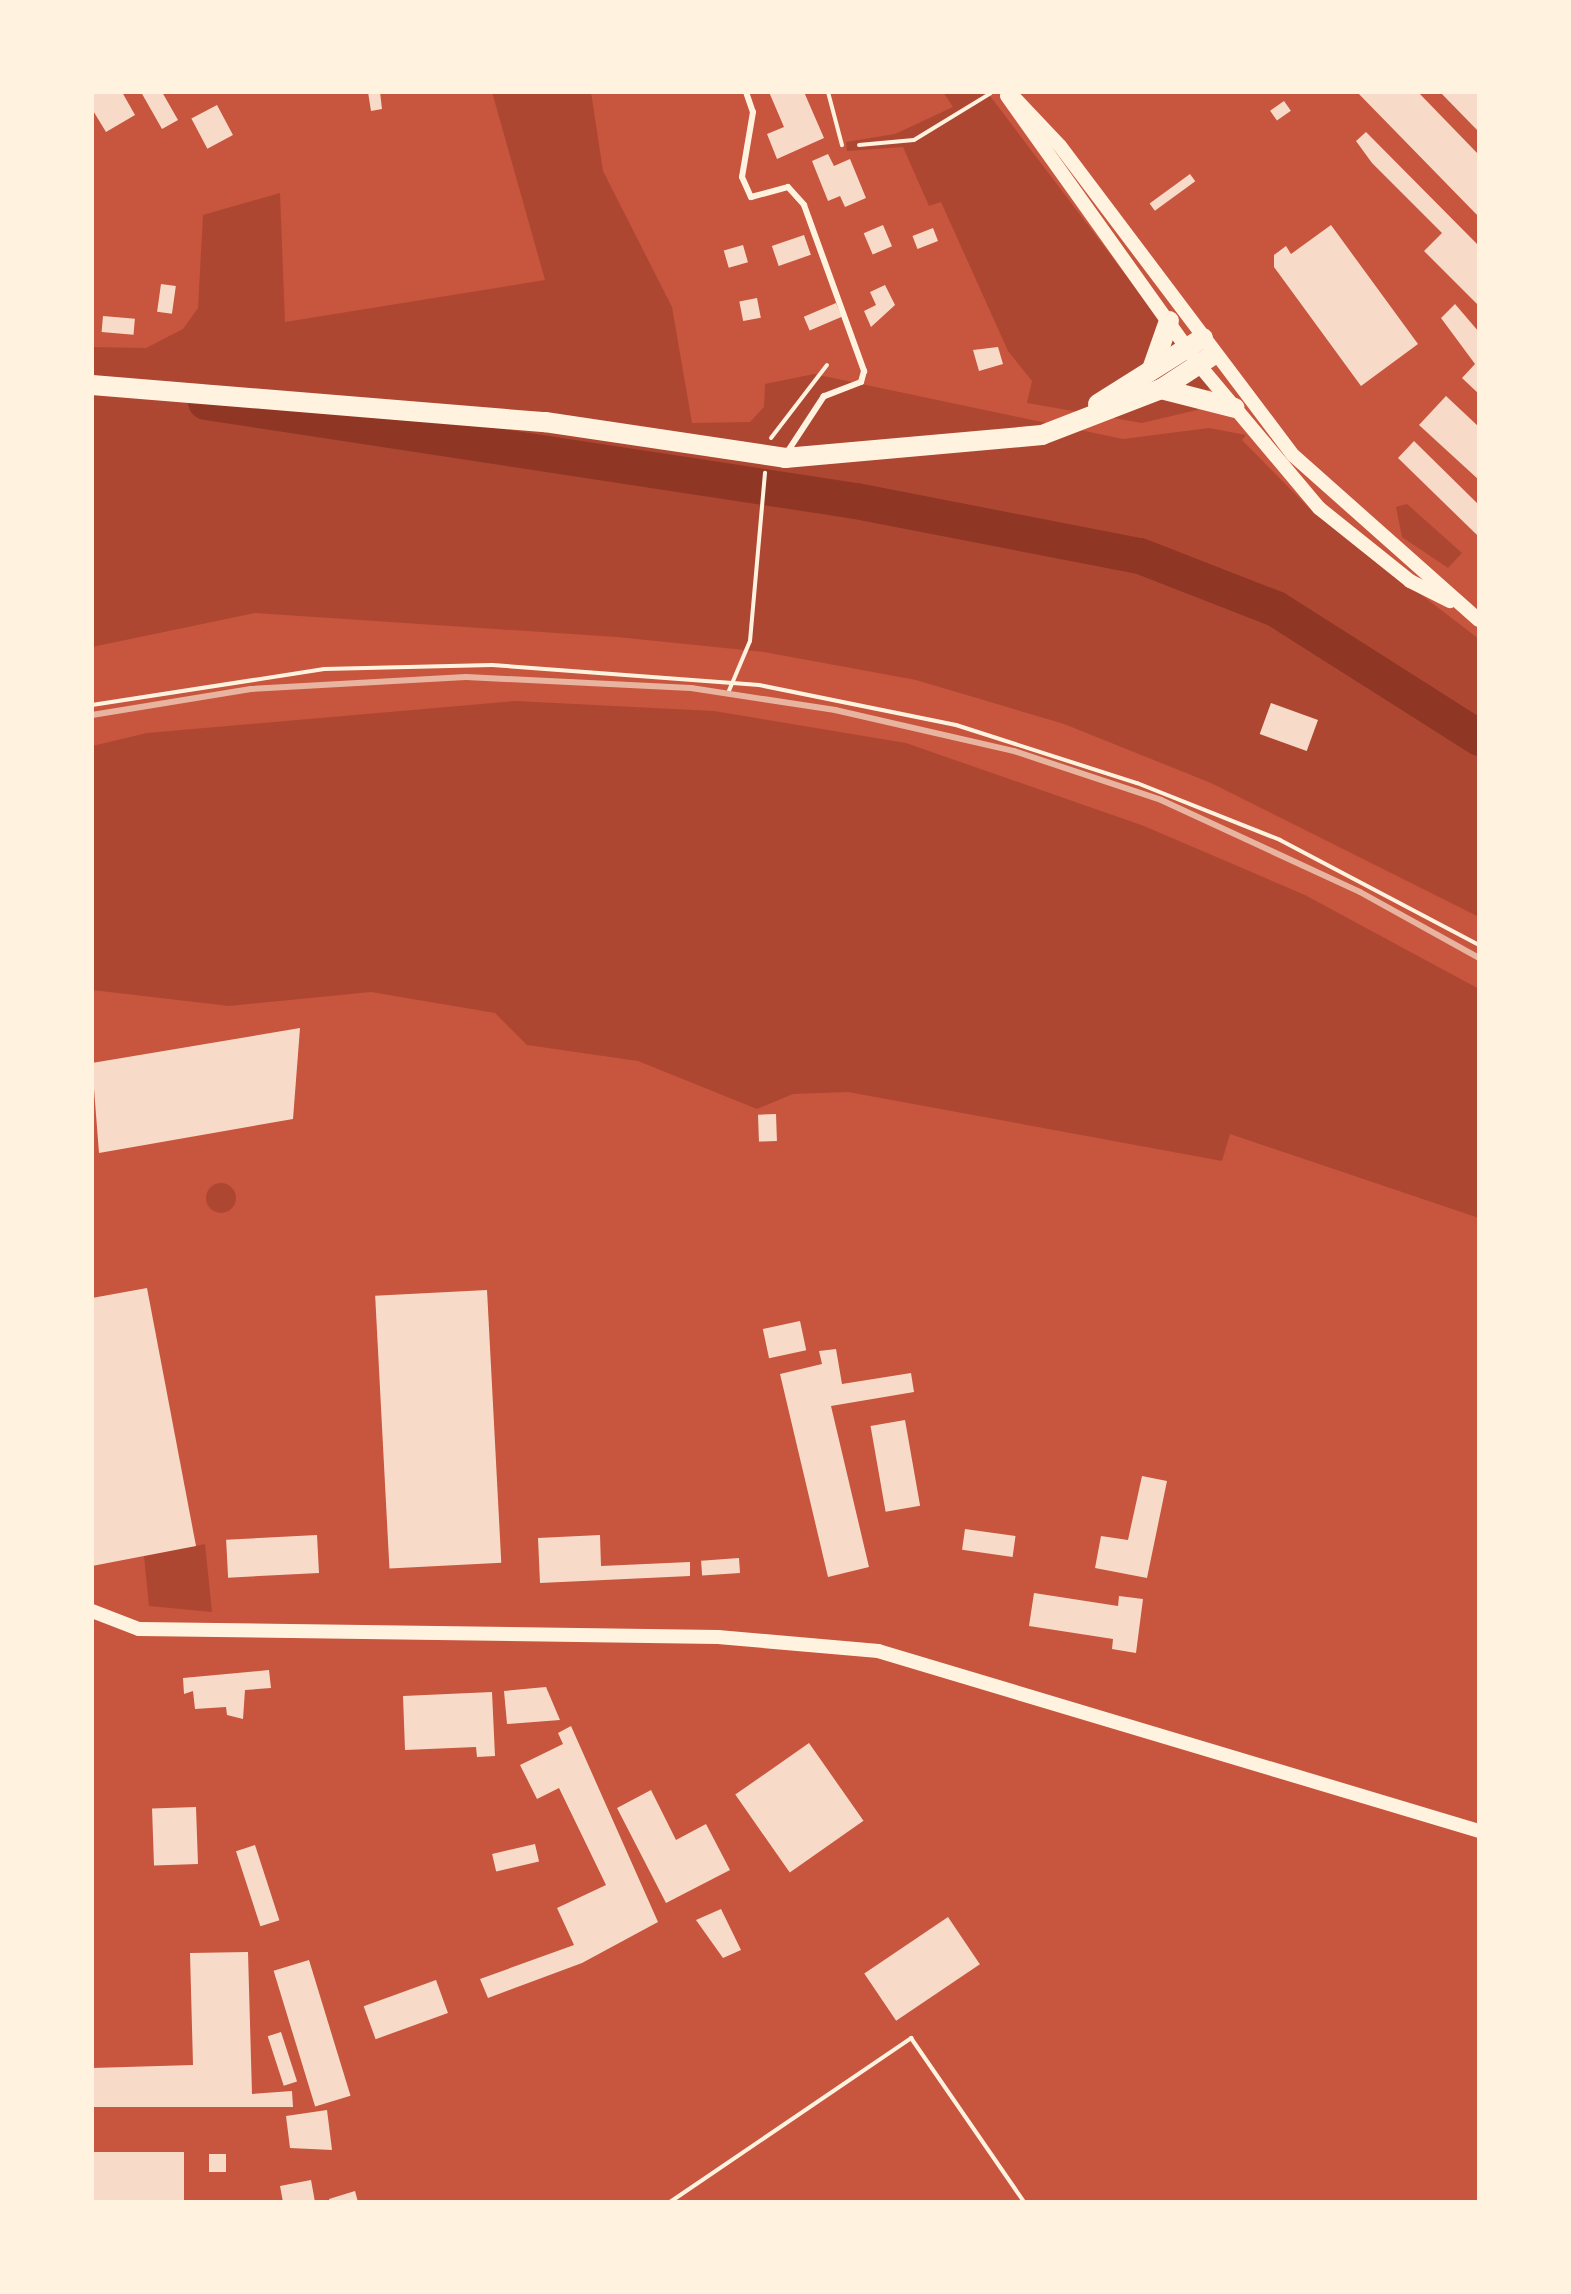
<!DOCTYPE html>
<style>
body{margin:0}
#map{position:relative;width:1571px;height:2294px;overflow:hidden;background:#c8553d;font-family:"IBM Plex Serif",serif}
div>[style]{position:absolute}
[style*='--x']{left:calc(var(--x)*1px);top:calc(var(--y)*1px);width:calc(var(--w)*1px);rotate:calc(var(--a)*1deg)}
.green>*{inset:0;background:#ae4732}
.round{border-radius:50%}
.river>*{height:36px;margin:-18px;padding:0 18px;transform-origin:18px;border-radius:18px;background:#8f3625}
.building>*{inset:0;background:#f7dbc8;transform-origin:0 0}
.path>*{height:4px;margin:-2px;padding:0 2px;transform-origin:2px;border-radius:2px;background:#fff3e0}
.service>*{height:6px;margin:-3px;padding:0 3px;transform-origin:3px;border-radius:3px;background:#fff3e0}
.tertiary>*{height:14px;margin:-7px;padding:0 7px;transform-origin:7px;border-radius:7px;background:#fff3e0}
.trunk>*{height:20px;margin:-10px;padding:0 10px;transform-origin:10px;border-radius:10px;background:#fff3e0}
.rail>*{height:6px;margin:-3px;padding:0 3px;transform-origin:3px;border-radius:3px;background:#e9b49f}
span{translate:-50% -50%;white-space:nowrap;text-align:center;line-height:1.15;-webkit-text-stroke:6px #fff3e0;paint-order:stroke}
.frame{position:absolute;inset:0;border:94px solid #fff3e0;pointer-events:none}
</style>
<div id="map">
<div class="green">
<i style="clip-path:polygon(492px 92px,591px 92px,603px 171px,672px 307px,692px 423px,750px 422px,764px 407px,765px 384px,814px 374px,1123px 439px,1209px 428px,1246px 435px,1242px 440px,1313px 512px,1479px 639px,1479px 917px,1211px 783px,1064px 724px,916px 680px,764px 652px,617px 637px,255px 613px,92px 647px,92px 347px,146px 348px,183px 329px,198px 308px,203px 215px,280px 193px,285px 322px,545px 280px)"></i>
<i style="clip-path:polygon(943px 92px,987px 92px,1210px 386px,1197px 410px,1142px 423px,1027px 403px,1032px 381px,1008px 351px,941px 202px,929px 206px,903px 147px,847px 151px,846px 142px,895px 134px,953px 107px)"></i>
<i style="clip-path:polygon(1407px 504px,1462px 553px,1448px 568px,1402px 537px,1396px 507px)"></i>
<i style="clip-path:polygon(515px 701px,714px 711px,906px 743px,1144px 826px,1305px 895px,1479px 989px,1479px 1218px,1230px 1134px,1222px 1161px,848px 1092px,793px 1094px,757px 1109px,638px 1061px,527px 1045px,495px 1013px,371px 992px,229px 1006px,92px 990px,92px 746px,147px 733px)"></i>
<i class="round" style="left:206px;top:1183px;width:30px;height:30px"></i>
<i style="clip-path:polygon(205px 1544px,212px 1612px,149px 1606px,144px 1556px)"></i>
</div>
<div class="river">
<i style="--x:206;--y:402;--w:657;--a:8.66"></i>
<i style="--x:856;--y:501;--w:289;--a:11"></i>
<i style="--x:1140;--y:556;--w:146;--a:21.3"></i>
<i style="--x:1276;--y:609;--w:241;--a:32.4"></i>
</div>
<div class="building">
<i style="clip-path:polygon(93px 92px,122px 92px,135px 115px,106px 132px,92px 109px)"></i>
<i style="clip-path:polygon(141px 92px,162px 92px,178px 120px,162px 129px)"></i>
<i style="clip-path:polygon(368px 92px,380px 92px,382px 109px,371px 111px)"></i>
<i style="clip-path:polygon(769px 92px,804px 92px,824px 138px,777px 159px,767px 134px,784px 127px)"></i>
<i style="clip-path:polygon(1357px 92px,1418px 92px,1479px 155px,1479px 217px)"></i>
<i style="clip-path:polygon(1440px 92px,1479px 92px,1479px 132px)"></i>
<i style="left:1284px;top:101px;width:12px;height:17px;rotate:55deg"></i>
<i style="left:217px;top:105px;width:34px;height:29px;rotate:62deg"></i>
<i style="clip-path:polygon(1366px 132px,1479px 246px,1479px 306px,1424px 251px,1442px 233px,1372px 163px,1356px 141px)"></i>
<i style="clip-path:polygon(828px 154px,834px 166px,850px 159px,866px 198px,845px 207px,840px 196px,828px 201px,812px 161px)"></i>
<i style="left:1190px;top:174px;width:9px;height:50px;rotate:54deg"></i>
<i style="left:883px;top:225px;width:23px;height:21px;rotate:67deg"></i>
<i style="clip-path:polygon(1331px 225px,1418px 344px,1361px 386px,1274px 267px,1274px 255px,1286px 246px,1291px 254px)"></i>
<i style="left:933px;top:228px;width:14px;height:22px;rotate:69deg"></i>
<i style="left:804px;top:235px;width:21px;height:34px;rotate:71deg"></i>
<i style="left:743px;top:245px;width:18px;height:20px;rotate:74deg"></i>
<i style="left:161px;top:284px;width:15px;height:28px;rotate:8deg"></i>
<i style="clip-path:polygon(885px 285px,895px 305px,871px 327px,864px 311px,876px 305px,870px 292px)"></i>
<i style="left:757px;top:298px;width:20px;height:18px;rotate:79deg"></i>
<i style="left:836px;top:303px;width:15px;height:35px;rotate:67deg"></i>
<i style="clip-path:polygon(1455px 304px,1479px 332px,1479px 394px,1462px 378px,1475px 364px,1441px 318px)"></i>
<i style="left:103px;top:316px;width:32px;height:16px;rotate:5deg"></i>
<i style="clip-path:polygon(998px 347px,1003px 364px,979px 371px,973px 350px)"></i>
<i style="clip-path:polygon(1446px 396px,1479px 427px,1479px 480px,1419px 425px)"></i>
<i style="clip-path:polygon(1414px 441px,1479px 505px,1477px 535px,1398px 458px)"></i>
<i style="left:1271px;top:703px;width:50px;height:33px;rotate:20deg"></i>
<i style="clip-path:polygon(300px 1028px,293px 1119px,99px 1153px,92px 1063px)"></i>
<i style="left:776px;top:1114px;width:27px;height:18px;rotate:88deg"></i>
<i style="clip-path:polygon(147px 1288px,196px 1546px,92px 1566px,92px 1298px)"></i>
<i style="left:487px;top:1290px;width:273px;height:112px;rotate:87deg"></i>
<i style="left:800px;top:1321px;width:30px;height:38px;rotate:78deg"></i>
<i style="clip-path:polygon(836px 1349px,842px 1384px,911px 1373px,914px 1392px,831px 1406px,869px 1567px,828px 1577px,780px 1374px,822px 1364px,819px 1351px)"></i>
<i style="left:905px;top:1420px;width:87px;height:35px;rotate:80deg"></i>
<i style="clip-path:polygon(1142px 1476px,1167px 1481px,1147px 1578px,1095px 1568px,1101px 1536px,1128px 1540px)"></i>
<i style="left:965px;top:1529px;width:51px;height:21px;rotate:8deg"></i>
<i style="left:317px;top:1535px;width:38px;height:91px;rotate:87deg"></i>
<i style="clip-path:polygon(600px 1535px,601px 1566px,690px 1562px,690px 1576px,540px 1583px,538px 1538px)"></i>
<i style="left:739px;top:1558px;width:15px;height:38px;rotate:86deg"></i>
<i style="clip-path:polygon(1034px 1593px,1118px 1606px,1119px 1596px,1143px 1599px,1136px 1653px,1112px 1649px,1113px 1639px,1029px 1626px)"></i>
<i style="clip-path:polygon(269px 1670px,271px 1688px,245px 1690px,243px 1719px,227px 1715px,226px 1707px,195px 1709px,193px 1691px,184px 1694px,183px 1678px)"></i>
<i style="clip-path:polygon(546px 1687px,560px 1720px,507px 1724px,504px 1691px)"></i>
<i style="clip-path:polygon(492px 1692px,495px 1756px,477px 1757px,476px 1747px,405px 1750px,403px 1696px)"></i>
<i style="clip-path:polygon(571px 1726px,658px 1922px,582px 1963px,488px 1998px,480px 1979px,574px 1945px,557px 1908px,606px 1885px,559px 1788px,537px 1799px,520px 1765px,563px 1744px,558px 1733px)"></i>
<i style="left:809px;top:1743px;width:95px;height:90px;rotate:55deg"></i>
<i style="clip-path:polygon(651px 1790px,676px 1840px,706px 1824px,730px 1870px,666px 1903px,617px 1808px)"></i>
<i style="left:196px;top:1807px;width:57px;height:44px;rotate:88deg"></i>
<i style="left:535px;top:1844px;width:18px;height:44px;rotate:77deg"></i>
<i style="left:255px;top:1845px;width:79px;height:20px;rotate:72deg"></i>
<i style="clip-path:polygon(721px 1909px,741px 1950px,723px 1958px,696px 1920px)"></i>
<i style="left:948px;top:1917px;width:57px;height:101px;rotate:56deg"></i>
<i style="clip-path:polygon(248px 1952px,252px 2094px,292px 2091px,293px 2107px,92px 2107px,92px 2068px,193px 2065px,190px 1953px)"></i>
<i style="left:309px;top:1960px;width:142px;height:37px;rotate:73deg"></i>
<i style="left:436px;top:1980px;width:35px;height:77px;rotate:70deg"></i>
<i style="left:281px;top:2032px;width:52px;height:14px;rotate:72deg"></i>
<i style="clip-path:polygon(327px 2110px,332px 2150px,290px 2148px,286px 2116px)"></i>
<i style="left:184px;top:2152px;width:50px;height:92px;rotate:90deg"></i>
<i style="left:209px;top:2154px;width:17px;height:18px"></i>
<i style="clip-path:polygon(311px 2180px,315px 2202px,283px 2202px,280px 2186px)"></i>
<i style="clip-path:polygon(355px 2191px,358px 2202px,330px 2202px,329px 2199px)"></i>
</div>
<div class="path">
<i style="--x:828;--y:92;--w:55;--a:75.2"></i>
<i style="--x:859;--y:145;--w:55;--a:-5.2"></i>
<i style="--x:914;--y:140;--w:90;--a:-31.4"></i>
<i style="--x:771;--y:438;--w:92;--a:-52.5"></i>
<i style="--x:728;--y:693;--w:56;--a:-67.1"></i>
<i style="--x:750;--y:641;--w:169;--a:-84.9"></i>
<i style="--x:92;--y:705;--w:235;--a:-8.8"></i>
<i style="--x:324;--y:669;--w:168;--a:-1.4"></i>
<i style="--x:492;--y:665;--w:268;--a:4.3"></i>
<i style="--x:759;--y:685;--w:201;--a:11.5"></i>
<i style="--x:956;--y:725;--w:190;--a:17.8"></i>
<i style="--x:1137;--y:783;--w:154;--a:21.7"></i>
<i style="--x:1280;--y:840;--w:225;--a:27.8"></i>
<i style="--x:670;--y:2202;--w:292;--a:-34.2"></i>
<i style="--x:911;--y:2038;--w:199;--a:55.4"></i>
</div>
<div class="service">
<i style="--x:746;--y:92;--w:21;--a:71"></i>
<i style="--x:753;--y:112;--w:66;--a:99.6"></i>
<i style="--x:742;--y:177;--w:22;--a:66"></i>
<i style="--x:751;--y:197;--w:38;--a:-15"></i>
<i style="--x:788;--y:187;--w:24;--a:48"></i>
<i style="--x:804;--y:205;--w:177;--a:70.1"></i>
<i style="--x:864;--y:371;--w:11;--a:105"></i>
<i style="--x:861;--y:382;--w:40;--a:159"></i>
<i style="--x:824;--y:396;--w:66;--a:123.2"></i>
</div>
<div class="tertiary">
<i style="--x:1009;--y:92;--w:74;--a:46.6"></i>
<i style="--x:1060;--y:146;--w:388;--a:53"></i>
<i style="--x:1294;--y:456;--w:247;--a:41.6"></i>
<i style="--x:1007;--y:96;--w:330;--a:54.5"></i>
<i style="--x:1199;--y:365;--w:187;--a:50"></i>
<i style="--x:1319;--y:508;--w:117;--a:38.7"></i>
<i style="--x:1410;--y:581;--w:45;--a:26.6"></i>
<i style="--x:92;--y:1611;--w:50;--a:21"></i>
<i style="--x:139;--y:1629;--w:579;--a:0.79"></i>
<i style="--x:718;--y:1637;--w:161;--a:5"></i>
<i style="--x:878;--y:1651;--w:627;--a:16.67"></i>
</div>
<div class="trunk">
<i style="--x:1152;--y:369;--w:51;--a:-70.5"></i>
<i style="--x:92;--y:385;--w:455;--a:4.7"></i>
<i style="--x:545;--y:422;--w:243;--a:8.5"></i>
<i style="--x:785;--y:458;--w:258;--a:-5.1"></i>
<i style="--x:1042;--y:435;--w:128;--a:-21.1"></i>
<i style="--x:1161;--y:389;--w:62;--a:-33.2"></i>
<i style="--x:1161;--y:389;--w:76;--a:14.4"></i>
<i style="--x:1098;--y:404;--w:124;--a:-32.2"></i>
</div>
<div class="rail">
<i style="--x:92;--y:715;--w:161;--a:-9.3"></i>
<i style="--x:251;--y:689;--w:215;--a:-3.2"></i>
<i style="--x:466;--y:677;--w:225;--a:2.8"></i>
<i style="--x:691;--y:688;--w:146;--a:8.7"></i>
<i style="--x:835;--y:710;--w:184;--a:12.9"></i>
<i style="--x:1014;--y:751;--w:155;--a:18.4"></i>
<i style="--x:1161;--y:800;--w:219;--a:24.8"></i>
<i style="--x:1360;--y:892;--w:136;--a:29"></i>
</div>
<div class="frame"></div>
</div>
